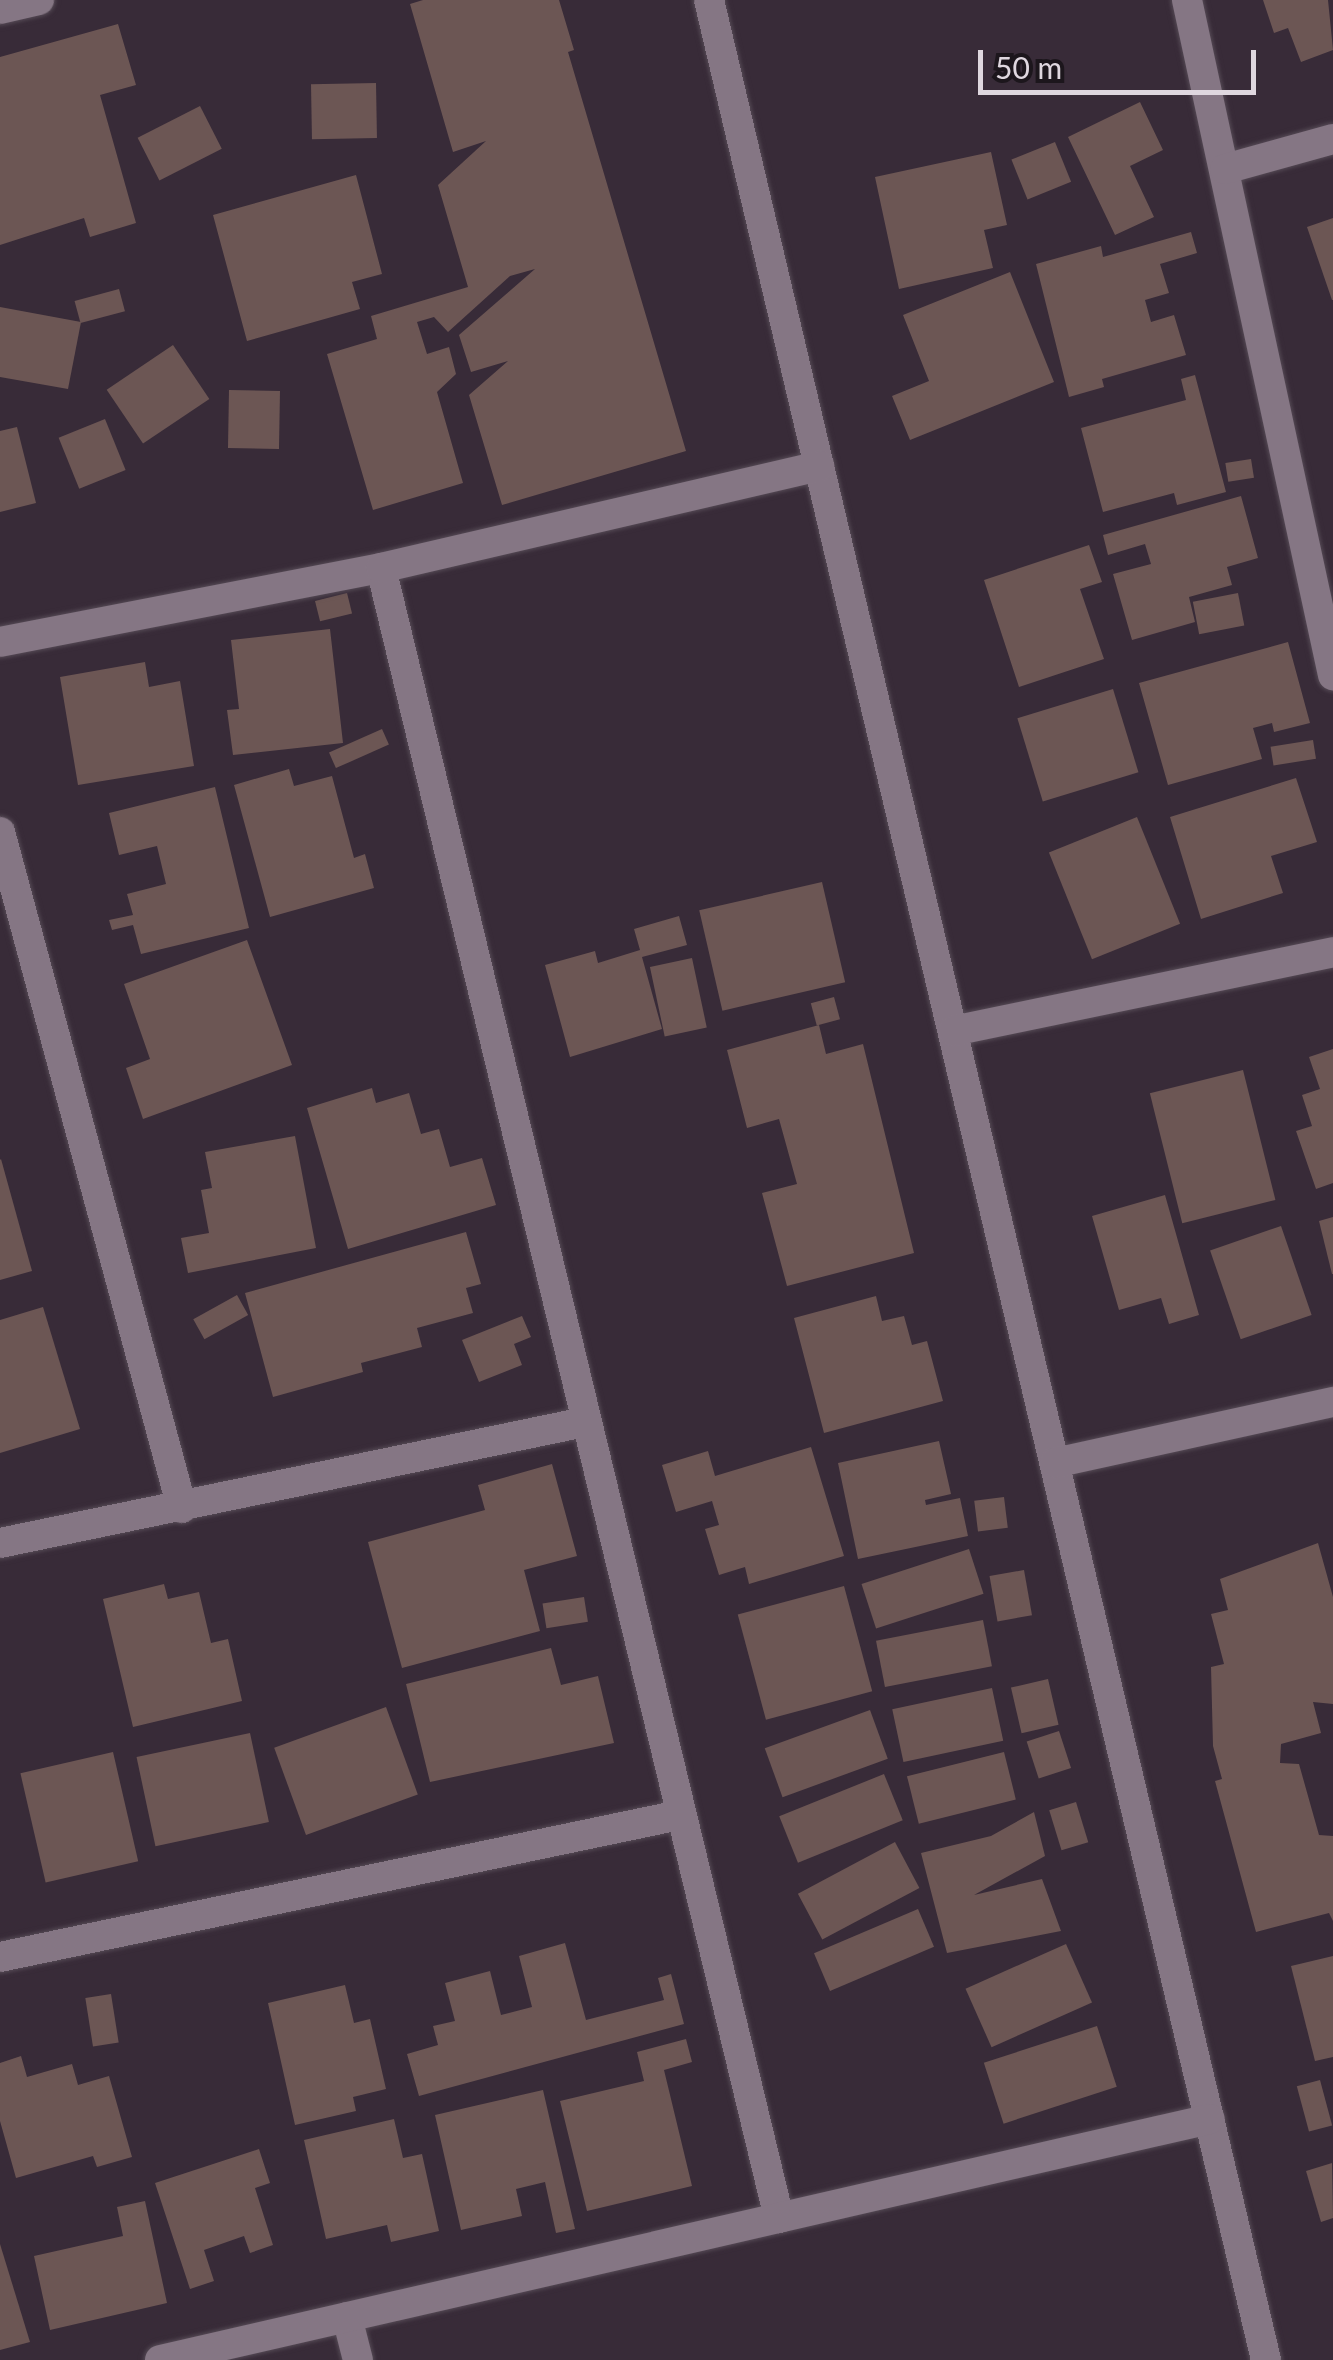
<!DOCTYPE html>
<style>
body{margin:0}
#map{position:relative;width:1333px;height:2360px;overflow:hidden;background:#382b38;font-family:Lato,sans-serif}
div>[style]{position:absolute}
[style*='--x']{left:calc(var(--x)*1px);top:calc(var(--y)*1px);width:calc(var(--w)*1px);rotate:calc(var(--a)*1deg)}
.building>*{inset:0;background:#6c5654;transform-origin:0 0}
.roads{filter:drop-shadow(0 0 2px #554a55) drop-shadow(0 0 2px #554a55)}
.minor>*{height:30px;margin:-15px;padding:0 15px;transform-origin:15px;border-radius:15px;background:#857684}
span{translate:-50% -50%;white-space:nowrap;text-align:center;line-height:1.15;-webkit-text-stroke:8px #1c161c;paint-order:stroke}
.scale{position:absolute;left:978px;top:50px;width:278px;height:45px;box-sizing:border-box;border:5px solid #dfd7df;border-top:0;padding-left:12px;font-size:30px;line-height:35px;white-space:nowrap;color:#dfd7df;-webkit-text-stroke:8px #1c161c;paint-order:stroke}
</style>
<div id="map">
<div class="building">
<i style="clip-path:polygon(423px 0,559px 0,574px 50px,568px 52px,686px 451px,502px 505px,469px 395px,508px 361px,471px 372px,459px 335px,535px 269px,510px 276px,448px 332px,434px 317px,417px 322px,427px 354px,449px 347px,456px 374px,437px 392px,463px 483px,373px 510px,327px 354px,377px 339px,371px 316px,468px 287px,438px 185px,486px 141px,453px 152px,410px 4px)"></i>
<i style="clip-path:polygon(1263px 0,1328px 0,1333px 50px,1301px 62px,1288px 28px,1274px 33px)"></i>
<i style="clip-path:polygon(118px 24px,136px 85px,100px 95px,136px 223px,90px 237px,84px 218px,0 245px,0 57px)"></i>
<i style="left:376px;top:83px;width:55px;height:65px;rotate:89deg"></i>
<i style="clip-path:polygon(1140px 102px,1163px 150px,1130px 166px,1154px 217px,1115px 235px,1068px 137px)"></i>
<i style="left:200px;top:106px;width:48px;height:70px;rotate:63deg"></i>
<i style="left:1055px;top:142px;width:43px;height:47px;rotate:68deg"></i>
<i style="clip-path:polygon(991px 152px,1007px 225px,984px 230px,993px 268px,899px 289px,875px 177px)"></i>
<i style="clip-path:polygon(356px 175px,382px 274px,352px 282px,360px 309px,247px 341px,213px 215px)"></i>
<i style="clip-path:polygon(1333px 218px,1333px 300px,1332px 300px,1307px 227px)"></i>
<i style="clip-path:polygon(1191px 232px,1197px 253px,1160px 264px,1169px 293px,1145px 300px,1151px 322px,1174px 315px,1186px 355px,1102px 379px,1104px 387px,1069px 397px,1036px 264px,1101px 246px,1103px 257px)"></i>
<i style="clip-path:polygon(1010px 272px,1054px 382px,910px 440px,892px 396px,929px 381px,903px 315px)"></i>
<i style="left:119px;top:289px;width:23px;height:46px;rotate:75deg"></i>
<i style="clip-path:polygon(0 307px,81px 322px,68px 389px,0 377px)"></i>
<i style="left:173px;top:345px;width:65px;height:80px;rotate:56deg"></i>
<i style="clip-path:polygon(1195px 375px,1226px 492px,1177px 505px,1174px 493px,1103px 512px,1081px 428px,1186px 400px,1181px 379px)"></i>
<i style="left:229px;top:390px;width:51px;height:58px;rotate:1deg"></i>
<i style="left:105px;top:419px;width:55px;height:50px;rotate:68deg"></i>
<i style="clip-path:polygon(17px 427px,36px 503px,0 512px,0 431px)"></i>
<i style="left:1251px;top:459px;width:19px;height:26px;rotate:81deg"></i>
<i style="clip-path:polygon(1241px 496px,1258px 558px,1227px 567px,1232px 585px,1189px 597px,1195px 622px,1132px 640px,1113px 574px,1151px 564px,1145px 544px,1108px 555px,1103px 535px)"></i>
<i style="clip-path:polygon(1089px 545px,1102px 582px,1080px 589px,1104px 659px,1019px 687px,984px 580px)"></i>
<i style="left:347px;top:593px;width:21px;height:33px;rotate:76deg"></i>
<i style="left:1238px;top:593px;width:33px;height:46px;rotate:79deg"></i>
<i style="clip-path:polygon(330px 629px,343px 743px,233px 755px,227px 710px,239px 709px,231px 640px)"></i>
<i style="clip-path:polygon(1288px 642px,1310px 723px,1274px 732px,1272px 723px,1253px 728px,1262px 759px,1168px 785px,1139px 683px)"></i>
<i style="clip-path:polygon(145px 662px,149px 687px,180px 681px,194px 766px,78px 785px,60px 677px)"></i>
<i style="left:1113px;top:689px;width:87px;height:100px;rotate:73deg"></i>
<i style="left:382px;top:729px;width:17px;height:58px;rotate:66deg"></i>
<i style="left:1313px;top:740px;width:19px;height:43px;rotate:81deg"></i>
<i style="clip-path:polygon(289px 769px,294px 786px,332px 776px,354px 858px,365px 854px,374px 888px,270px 917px,234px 785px)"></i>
<i style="clip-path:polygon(1296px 778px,1317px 842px,1271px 856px,1283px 893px,1201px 919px,1170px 817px)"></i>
<i style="clip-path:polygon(215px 787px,249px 928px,141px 954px,133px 925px,112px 930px,109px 920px,133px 915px,127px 894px,166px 884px,157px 846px,119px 855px,109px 813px)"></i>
<i style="left:1137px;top:817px;width:115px;height:95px;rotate:68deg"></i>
<i style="left:822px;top:882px;width:103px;height:126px;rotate:77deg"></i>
<i style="clip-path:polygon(679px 916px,687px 945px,642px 957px,662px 1029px,570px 1057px,545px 965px,595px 951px,598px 963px,640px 950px,634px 929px)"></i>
<i style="clip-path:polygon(247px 940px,292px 1065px,143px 1119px,126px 1068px,150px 1059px,124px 984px)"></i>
<i style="left:692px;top:958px;width:71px;height:43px;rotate:78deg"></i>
<i style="left:834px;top:997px;width:23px;height:24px;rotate:75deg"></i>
<i style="clip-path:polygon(819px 1025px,826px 1054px,863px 1044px,914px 1253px,787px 1286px,762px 1193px,797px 1184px,779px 1119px,747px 1128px,727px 1050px)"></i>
<i style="clip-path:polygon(1333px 1049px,1333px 1183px,1316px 1189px,1296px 1131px,1312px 1126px,1302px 1095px,1320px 1089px,1309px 1057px)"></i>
<i style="left:1243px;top:1070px;width:134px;height:96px;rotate:76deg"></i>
<i style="clip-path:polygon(372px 1088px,376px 1103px,409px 1093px,421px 1134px,439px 1129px,450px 1167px,482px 1158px,496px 1205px,348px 1249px,307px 1108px)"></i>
<i style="clip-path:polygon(295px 1136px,316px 1248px,188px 1273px,181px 1238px,209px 1233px,201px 1190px,212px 1188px,205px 1152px)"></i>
<i style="clip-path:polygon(1px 1159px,32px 1271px,0 1280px,0 1160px)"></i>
<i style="clip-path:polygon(1165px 1195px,1199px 1315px,1169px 1324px,1161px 1298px,1119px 1310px,1092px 1216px)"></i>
<i style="clip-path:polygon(1333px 1217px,1333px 1274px,1332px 1274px,1319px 1221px)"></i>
<i style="left:1281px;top:1226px;width:94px;height:75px;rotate:71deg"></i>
<i style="clip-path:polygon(466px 1232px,481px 1284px,466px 1288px,473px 1313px,417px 1328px,422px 1347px,361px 1363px,363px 1372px,273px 1397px,245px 1293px)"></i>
<i style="left:237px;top:1295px;width:23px;height:50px;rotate:61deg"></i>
<i style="clip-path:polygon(876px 1296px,882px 1321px,904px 1316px,912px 1345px,927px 1341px,943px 1401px,824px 1433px,794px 1318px)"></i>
<i style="clip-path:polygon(43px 1307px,80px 1429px,0 1453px,0 1320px)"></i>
<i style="clip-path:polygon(522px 1316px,531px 1337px,514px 1344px,522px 1365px,479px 1382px,462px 1340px)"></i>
<i style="clip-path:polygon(939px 1441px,951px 1494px,925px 1500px,926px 1505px,960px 1498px,968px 1536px,858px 1559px,838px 1463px)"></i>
<i style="clip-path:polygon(811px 1447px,844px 1556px,749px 1584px,745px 1567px,719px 1575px,705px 1529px,719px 1525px,712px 1501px,676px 1512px,662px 1465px,708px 1451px,715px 1476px)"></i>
<i style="clip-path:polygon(552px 1464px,577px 1556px,524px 1570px,540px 1631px,402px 1668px,368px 1542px,485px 1510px,478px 1485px)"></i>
<i style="left:1004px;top:1497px;width:31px;height:30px;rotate:83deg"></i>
<i style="clip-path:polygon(1318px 1543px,1333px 1597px,1333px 1704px,1313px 1702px,1321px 1733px,1281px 1744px,1280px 1763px,1299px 1764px,1319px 1835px,1333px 1836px,1333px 1921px,1329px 1913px,1256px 1932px,1215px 1781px,1222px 1779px,1213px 1746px,1211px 1667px,1224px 1664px,1211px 1614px,1228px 1610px,1220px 1579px)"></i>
<i style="left:969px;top:1549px;width:47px;height:113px;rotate:72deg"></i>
<i style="left:1024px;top:1570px;width:46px;height:35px;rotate:80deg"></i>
<i style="clip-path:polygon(164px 1584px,168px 1599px,199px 1592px,211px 1643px,228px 1639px,242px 1701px,133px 1727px,103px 1599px)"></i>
<i style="left:844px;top:1586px;width:109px;height:110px;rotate:75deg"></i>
<i style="left:584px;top:1597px;width:25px;height:42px;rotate:81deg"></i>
<i style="left:983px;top:1620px;width:47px;height:109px;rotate:79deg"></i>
<i style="clip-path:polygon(551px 1648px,561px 1685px,598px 1676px,614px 1743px,430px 1782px,406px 1684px)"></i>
<i style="left:1048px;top:1679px;width:47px;height:38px;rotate:77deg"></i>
<i style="left:992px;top:1688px;width:54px;height:102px;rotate:78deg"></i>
<i style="left:386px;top:1707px;width:93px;height:119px;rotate:70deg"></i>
<i style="left:870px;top:1710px;width:52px;height:112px;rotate:70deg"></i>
<i style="left:1059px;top:1731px;width:39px;height:34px;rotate:72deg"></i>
<i style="left:250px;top:1733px;width:91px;height:116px;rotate:78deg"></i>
<i style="left:113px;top:1752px;width:112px;height:95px;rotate:77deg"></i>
<i style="left:1004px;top:1752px;width:49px;height:100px;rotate:76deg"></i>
<i style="left:884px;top:1774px;width:50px;height:113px;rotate:68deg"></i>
<i style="left:1076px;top:1802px;width:42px;height:28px;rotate:73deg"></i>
<i style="clip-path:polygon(1034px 1812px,1045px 1856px,974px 1895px,1042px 1879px,1061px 1931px,947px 1953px,921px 1853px,991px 1836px)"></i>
<i style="left:895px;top:1842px;width:52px;height:110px;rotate:62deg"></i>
<i style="left:918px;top:1909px;width:41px;height:113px;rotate:67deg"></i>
<i style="clip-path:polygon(565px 1943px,586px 2020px,664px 2000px,658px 1978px,671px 1974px,684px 2024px,419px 2096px,407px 2054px,438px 2045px,433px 2026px,455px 2021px,445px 1983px,490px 1971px,501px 2015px,532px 2007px,519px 1956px)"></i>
<i style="left:1066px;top:1944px;width:64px;height:110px;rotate:66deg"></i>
<i style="clip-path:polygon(1333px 1956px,1333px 2057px,1315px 2061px,1291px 1966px)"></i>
<i style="clip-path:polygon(345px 1985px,354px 2023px,370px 2019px,386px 2089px,353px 2097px,356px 2111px,295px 2125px,268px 2003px)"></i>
<i style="left:111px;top:1994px;width:49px;height:26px;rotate:81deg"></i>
<i style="left:1097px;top:2026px;width:64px;height:119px;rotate:72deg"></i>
<i style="clip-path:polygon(686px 2039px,692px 2062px,664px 2070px,692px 2186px,587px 2211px,560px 2101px,644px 2081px,637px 2052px)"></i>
<i style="clip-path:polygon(21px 2056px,27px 2077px,72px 2064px,78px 2085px,109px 2076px,132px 2157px,97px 2167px,93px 2156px,16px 2178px,0 2121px,0 2063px)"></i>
<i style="left:1320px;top:2080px;width:47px;height:24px;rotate:75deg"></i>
<i style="clip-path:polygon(543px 2090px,575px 2229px,556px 2233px,545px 2182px,516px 2189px,522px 2216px,461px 2230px,435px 2115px)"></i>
<i style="clip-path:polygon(394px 2119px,403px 2158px,422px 2154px,439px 2231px,391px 2242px,387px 2225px,326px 2239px,304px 2140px)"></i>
<i style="clip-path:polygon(259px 2149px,270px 2183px,255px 2188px,273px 2245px,250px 2253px,244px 2236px,204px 2250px,214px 2281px,190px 2289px,155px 2183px)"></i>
<i style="clip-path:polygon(1332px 2163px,1333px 2218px,1321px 2222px,1306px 2171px)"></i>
<i style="clip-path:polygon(145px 2201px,167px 2303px,50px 2330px,34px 2256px,123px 2236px,117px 2207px)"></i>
<i style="clip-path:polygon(0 2244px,30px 2342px,0 2350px)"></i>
</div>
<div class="roads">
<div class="minor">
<i style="--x:709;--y:0;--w:2425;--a:76.72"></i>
<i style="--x:1187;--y:0;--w:691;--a:77.8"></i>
<i style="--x:0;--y:9;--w:40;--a:-13"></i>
<i style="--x:1225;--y:169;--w:112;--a:-15.5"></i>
<i style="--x:0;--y:642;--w:388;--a:-11"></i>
<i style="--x:0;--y:832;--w:700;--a:74.93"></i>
<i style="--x:953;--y:1031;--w:388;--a:-11.7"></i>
<i style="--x:1055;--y:1463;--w:285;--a:-12.4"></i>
<i style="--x:0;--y:1543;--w:597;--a:-11.69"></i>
<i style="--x:0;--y:1957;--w:695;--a:-11.8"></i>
<i style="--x:779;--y:2218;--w:1697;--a:-103.56"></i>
<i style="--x:381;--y:568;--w:450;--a:-13.1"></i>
<i style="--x:347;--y:2317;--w:44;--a:75.7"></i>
<i style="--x:160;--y:2360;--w:1077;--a:-12.93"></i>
</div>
</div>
<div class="scale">50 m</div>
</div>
